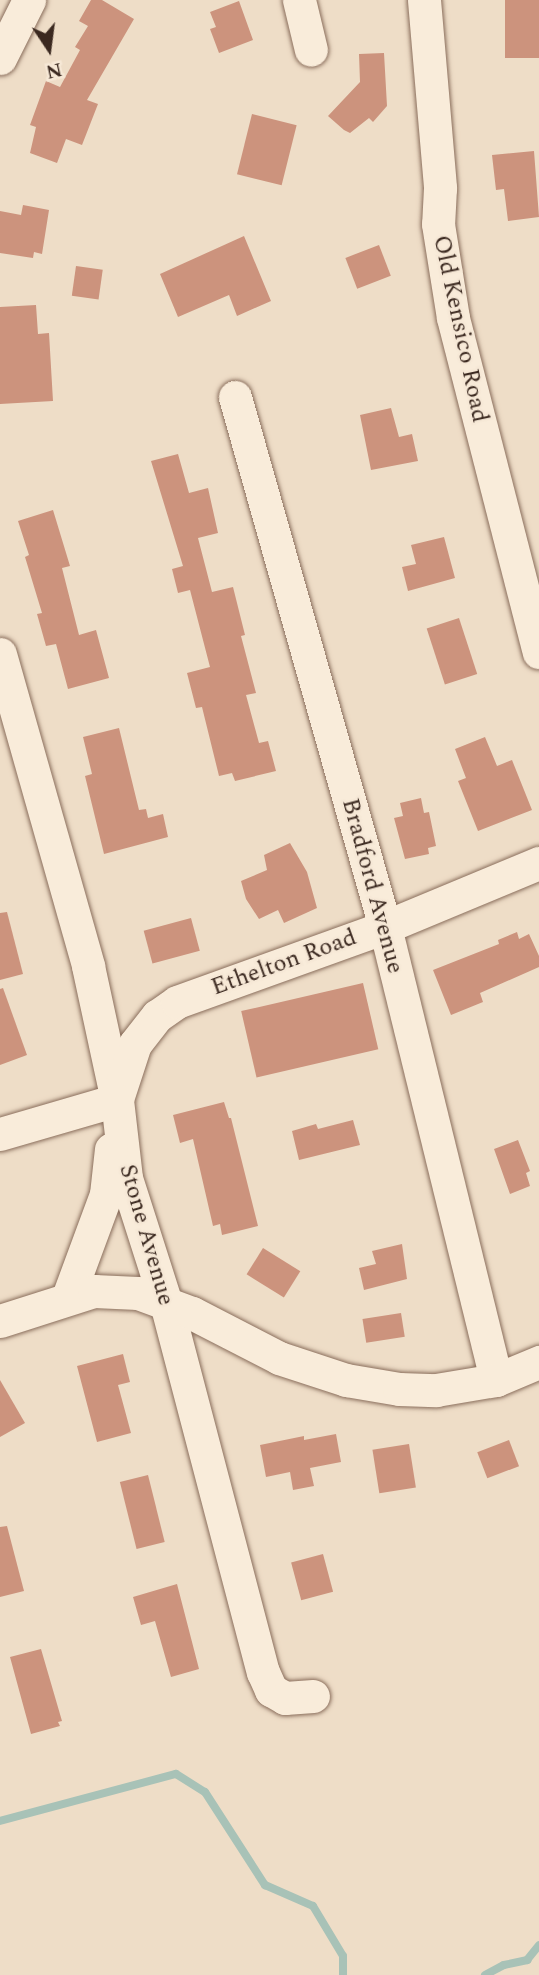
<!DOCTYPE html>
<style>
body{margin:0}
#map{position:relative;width:539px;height:1975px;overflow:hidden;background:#eeddc7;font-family:Spectral,serif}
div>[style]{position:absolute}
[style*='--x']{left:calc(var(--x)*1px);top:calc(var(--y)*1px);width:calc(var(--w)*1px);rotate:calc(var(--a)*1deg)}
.stream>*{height:8px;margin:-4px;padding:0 4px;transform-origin:4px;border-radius:4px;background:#a8c2b7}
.building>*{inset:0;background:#cc937d;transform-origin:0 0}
.roads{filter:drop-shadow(0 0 2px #8a6e5c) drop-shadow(0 0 2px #8a6e5c)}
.minor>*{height:33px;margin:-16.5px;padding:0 16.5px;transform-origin:16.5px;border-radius:16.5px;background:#f9ecda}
span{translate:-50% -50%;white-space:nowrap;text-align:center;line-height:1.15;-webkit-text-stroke:5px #f6e8d6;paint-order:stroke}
.street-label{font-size:24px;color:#3b2920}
.north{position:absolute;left:14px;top:14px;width:70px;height:70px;-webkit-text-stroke:5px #f6e8d6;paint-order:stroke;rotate:167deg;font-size:19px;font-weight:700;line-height:28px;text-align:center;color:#3b2920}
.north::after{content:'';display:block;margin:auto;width:24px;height:32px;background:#3b2920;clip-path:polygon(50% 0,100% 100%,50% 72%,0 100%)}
</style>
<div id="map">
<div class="stream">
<i style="--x:0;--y:1821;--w:182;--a:-15"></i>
<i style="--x:176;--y:1774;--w:34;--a:32"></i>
<i style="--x:205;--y:1792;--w:111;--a:57.2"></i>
<i style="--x:265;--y:1885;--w:52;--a:23.6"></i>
<i style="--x:313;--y:1906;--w:58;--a:59"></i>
<i style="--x:343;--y:1956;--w:19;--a:90"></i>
<i style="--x:485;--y:1975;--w:21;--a:-28"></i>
<i style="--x:504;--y:1965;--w:24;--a:-12"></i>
<i style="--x:527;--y:1960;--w:19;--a:-51"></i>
</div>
<div class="building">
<i style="clip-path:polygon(91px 0,102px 0,134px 19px,87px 100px,98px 104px,82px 145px,66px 139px,57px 163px,30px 153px,36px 127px,30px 125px,46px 81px,60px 87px,80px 50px,75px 47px,88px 26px,79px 21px)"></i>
<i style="left:505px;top:0;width:34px;height:58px"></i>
<i style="clip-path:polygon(239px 1px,253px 40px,219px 53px,210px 29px,216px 27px,210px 12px)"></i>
<i style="clip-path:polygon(384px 53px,387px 106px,373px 122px,369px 118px,350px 133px,344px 130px,328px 116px,360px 82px,359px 54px)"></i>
<i style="left:252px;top:114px;width:46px;height:62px;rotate:14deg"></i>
<i style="clip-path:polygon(534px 151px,539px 217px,508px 221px,504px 189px,496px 190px,492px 155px)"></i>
<i style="clip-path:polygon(23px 205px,49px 210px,42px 254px,34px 252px,33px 258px,0 253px,0 211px,21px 215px)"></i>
<i style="clip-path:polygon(244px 236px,271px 301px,237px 316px,229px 295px,178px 317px,160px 274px)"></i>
<i style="left:379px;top:245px;width:33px;height:36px;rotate:69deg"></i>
<i style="left:76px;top:266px;width:27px;height:30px;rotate:8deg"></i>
<i style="clip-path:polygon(36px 305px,38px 334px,49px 333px,53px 401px,0 404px,0 307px)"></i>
<i style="clip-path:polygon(391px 408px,399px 437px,412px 434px,418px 461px,371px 470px,360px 415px)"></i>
<i style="clip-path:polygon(178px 454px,189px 493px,208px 488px,218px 533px,198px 538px,212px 592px,233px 587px,245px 635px,241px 636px,256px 693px,246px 695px,259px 743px,268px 741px,276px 771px,235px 781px,232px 773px,219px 776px,202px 707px,196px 708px,187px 673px,210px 667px,190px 590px,178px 593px,172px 569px,183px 566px,151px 461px)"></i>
<i style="clip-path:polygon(53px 510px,70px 566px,62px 568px,79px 635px,96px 630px,109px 678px,68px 689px,56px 644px,46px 646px,37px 614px,42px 613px,25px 557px,29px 555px,18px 521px)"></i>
<i style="clip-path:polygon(444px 537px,455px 578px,408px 591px,402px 567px,416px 564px,411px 545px)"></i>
<i style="left:459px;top:618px;width:59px;height:34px;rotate:72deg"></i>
<i style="clip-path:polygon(119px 728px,139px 810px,146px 809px,148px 818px,163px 814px,168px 837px,104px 854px,85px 776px,92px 774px,83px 737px)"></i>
<i style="clip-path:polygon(485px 737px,497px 766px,512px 760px,532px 810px,478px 831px,458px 781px,466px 778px,455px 749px)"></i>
<i style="clip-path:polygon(421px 798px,424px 813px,429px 812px,436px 846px,428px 848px,429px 854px,405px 859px,394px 818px,403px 816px,400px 803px)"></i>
<i style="clip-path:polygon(290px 843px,307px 872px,317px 908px,284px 923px,278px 910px,259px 919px,246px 899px,241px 881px,267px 870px,264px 855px)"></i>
<i style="clip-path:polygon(7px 912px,23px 974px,0 980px,0 913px)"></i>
<i style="left:191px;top:918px;width:34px;height:49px;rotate:75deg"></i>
<i style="clip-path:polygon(517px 932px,519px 939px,529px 934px,539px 956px,539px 967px,480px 993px,483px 1002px,451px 1015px,433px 970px,499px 944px,498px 940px)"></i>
<i style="left:363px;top:983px;width:68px;height:125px;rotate:77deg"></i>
<i style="clip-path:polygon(3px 988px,27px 1055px,0 1065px,0 989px)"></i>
<i style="clip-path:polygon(224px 1102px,229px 1118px,231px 1118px,258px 1226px,222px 1235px,220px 1224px,213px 1226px,193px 1139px,180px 1143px,173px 1115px)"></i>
<i style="clip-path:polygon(353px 1120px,360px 1145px,299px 1160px,292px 1131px,316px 1124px,318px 1129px)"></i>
<i style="clip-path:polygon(518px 1140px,530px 1171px,526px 1173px,530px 1186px,510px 1194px,494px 1149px)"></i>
<i style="clip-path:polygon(402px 1244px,407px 1279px,364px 1290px,359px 1268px,376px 1264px,372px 1251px)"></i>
<i style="left:263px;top:1248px;width:44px;height:31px;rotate:32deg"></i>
<i style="left:401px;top:1313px;width:24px;height:39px;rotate:81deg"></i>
<i style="clip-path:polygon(123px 1354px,130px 1382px,118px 1385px,131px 1433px,97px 1442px,77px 1366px)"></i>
<i style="clip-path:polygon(0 1380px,25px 1423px,0 1437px)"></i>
<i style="clip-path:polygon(336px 1434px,341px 1462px,310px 1468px,314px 1486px,293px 1490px,290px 1472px,266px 1477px,260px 1445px,304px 1436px,304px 1440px)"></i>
<i style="left:509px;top:1440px;width:28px;height:34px;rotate:69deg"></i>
<i style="left:409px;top:1444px;width:44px;height:37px;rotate:81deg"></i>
<i style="left:148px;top:1475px;width:69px;height:29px;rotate:76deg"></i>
<i style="clip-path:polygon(7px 1526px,24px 1591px,0 1597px,0 1527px)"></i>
<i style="left:323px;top:1554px;width:39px;height:33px;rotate:75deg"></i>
<i style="clip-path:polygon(177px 1584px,199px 1669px,171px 1677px,155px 1621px,141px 1625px,133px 1597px)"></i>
<i style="clip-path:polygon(41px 1649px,62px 1721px,58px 1722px,60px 1726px,31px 1734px,10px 1657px)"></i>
</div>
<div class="roads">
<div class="minor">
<i style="--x:299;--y:0;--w:51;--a:76.5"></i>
<i style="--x:424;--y:0;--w:189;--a:85.1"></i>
<i style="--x:440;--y:188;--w:36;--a:93"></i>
<i style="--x:438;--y:224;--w:95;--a:80.9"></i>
<i style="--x:453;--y:318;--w:345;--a:75.6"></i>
<i style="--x:0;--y:58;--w:65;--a:-63.4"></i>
<i style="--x:235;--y:397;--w:551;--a:74.2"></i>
<i style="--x:385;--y:927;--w:466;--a:76.2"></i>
<i style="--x:0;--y:654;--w:324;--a:74.2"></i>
<i style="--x:88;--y:966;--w:137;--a:77.8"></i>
<i style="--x:117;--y:1100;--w:79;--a:83.4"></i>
<i style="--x:126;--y:1178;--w:131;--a:72.3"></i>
<i style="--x:166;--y:1303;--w:382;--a:75.3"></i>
<i style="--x:263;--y:1672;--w:20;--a:66"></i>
<i style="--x:271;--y:1690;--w:16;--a:30"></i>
<i style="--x:285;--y:1698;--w:28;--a:-4"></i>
<i style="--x:117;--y:1099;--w:58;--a:-71.9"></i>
<i style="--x:135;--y:1044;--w:36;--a:-52"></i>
<i style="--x:157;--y:1016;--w:24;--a:-35"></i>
<i style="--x:177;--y:1002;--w:221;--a:-19.8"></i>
<i style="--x:385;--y:927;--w:167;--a:-22.6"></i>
<i style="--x:0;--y:1134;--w:122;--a:-16.2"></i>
<i style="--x:68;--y:1297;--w:110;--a:-69.7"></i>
<i style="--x:106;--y:1194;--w:45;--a:-83.7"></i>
<i style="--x:0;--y:1321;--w:99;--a:-17.7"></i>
<i style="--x:94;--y:1291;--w:44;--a:2.6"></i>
<i style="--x:138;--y:1293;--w:58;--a:20.3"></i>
<i style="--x:192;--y:1313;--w:98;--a:27.3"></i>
<i style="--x:279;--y:1358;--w:71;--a:18.2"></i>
<i style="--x:346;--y:1380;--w:54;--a:9.6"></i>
<i style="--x:399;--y:1389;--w:37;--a:2"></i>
<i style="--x:436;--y:1390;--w:61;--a:-9.5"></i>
<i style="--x:496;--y:1380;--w:47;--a:-22.7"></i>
</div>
</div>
<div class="street-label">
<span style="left:460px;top:329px;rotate:78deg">Old Kensico Road</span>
<span style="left:372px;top:886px;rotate:75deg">Bradford Avenue</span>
<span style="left:284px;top:963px;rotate:-20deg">Ethelton Road</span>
<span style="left:146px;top:1235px;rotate:74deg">Stone Avenue</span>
</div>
<div class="north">N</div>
</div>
